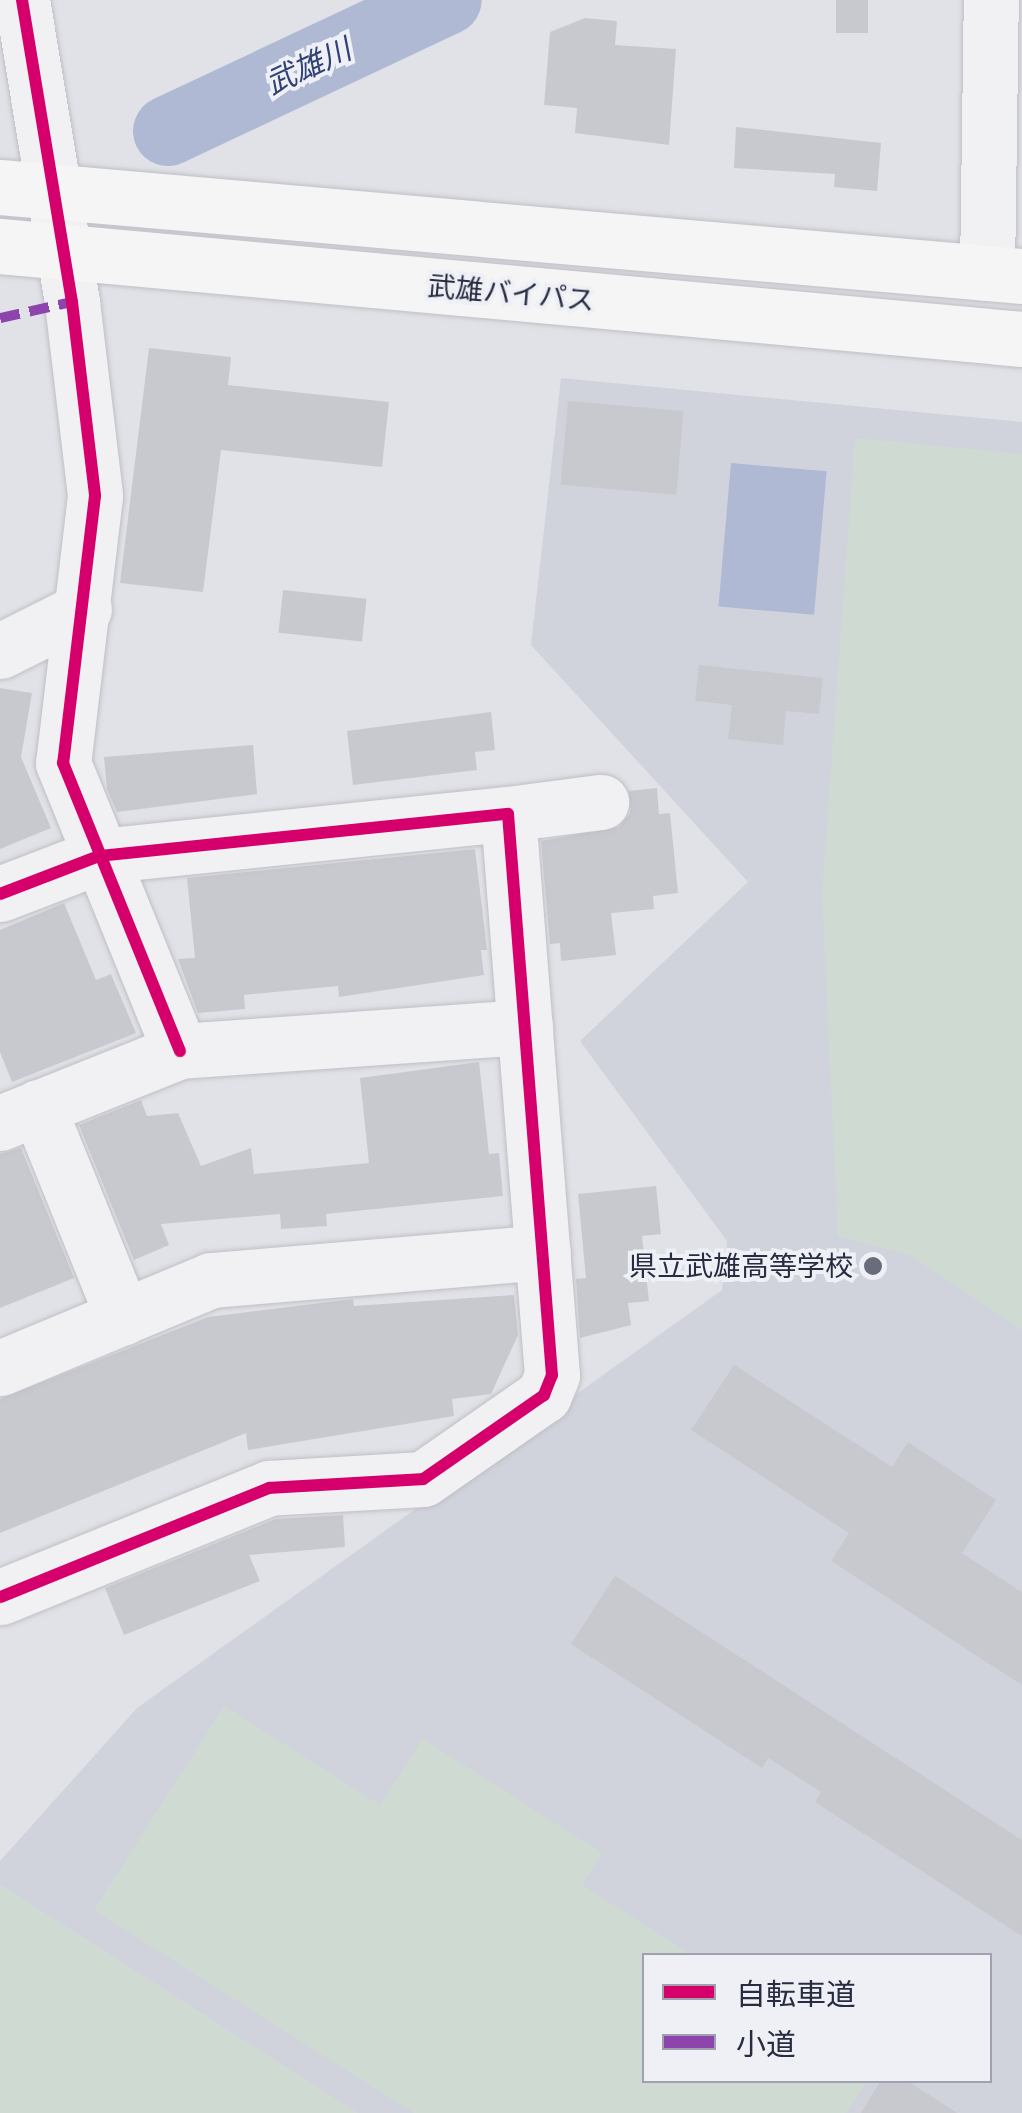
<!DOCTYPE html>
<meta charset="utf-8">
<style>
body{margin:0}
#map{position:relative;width:1022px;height:2113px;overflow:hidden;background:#e1e2e7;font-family:"Golos Text","Noto Sans JP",sans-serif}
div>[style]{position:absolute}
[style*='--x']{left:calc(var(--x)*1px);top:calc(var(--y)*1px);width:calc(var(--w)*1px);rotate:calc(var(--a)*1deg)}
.built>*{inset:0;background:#d1d3dc}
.green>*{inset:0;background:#cfdad2}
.water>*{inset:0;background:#afb9d3;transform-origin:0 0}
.river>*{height:70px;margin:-35px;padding:0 35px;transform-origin:35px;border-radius:35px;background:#afb9d3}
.building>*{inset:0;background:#c8c9cf;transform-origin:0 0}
.roads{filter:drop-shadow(0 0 2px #bebfc5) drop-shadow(0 0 2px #bebfc5)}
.minor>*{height:55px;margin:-27.5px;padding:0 27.5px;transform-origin:27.5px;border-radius:27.5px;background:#f1f1f3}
.highway>*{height:55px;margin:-27.5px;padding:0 27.5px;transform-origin:27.5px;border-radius:27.5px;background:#f5f5f6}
.quiet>*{height:10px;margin-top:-5px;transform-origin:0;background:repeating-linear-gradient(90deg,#8e44ad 0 20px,transparent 0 30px)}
.cycleway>*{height:12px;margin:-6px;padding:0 6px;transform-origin:6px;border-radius:6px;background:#d6006c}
.dots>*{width:28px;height:28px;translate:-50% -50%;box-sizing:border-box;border:5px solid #eff0f6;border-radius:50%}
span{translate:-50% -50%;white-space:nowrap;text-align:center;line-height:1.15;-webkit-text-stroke:8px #eff0f6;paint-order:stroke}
.street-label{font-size:28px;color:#272c41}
.poi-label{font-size:28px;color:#272c41}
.right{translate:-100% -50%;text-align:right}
.water-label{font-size:30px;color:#304176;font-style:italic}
.legend{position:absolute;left:642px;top:1953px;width:350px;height:130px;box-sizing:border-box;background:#eff0f6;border:2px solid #9fa2ae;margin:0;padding:12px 18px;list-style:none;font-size:30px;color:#272c41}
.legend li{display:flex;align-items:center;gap:20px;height:50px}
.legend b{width:50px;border:2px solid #9fa2ae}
</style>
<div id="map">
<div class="built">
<i style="clip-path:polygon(evenodd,561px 378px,1022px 422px,1022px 2113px,357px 2113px,0 1885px,0 1861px,137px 1708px,722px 1290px,727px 1241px,580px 1041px,748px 882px,531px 645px,561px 378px,644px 1956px,990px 1956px,990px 2080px,644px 2080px,644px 1956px)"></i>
</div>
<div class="green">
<i style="clip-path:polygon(855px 438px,1022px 454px,1022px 1330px,910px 1255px,838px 1236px,822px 894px)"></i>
<i style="clip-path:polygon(224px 1706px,380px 1805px,423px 1739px,602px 1853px,582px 1885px,692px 1955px,644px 1956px,644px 2080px,867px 2081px,846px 2113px,414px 2113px,94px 1910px)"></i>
<i style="clip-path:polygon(0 1885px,357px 2113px,0 2113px)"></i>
</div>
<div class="water">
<i style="left:731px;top:463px;width:96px;height:144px;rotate:5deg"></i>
</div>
<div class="river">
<i style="--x:168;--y:131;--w:308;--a:-25.2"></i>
</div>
<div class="building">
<i style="left:836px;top:0;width:32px;height:33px"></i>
<i style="clip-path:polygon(585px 18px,617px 21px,615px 45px,676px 49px,669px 145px,575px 133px,577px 108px,544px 105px,550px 32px)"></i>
<i style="clip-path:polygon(736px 127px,881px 143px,877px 191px,834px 187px,835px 174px,734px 168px)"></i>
<i style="clip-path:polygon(149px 348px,231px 357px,228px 385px,389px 402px,382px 467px,221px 450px,203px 592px,120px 583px)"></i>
<i style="left:568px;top:401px;width:116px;height:84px;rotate:5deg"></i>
<i style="left:283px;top:590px;width:84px;height:43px;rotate:6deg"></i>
<i style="clip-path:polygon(699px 665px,823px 678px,819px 714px,786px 711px,783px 745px,728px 739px,732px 705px,695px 701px)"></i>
<i style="clip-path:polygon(0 688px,32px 693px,21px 757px,51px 828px,0 849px)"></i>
<i style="clip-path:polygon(491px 712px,495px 750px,475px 752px,477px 770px,353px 785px,347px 731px)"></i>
<i style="clip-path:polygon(253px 745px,257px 794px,117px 812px,107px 789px,104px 757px)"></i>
<i style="clip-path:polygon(657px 788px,659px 814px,670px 813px,678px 893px,653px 896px,654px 909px,611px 913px,616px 955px,561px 961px,560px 943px,550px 944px,541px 841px,619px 827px,630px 813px,629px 791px)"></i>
<i style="clip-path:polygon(475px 849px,487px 950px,481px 950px,484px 975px,339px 997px,338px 986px,244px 995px,245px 1009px,198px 1013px,178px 959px,195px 958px,187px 878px)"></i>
<i style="clip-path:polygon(64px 903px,96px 980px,111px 974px,136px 1033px,12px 1082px,0 1052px,0 930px)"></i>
<i style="clip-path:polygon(479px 1062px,489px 1154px,499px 1153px,503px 1196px,326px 1214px,327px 1226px,281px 1229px,280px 1214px,161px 1224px,169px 1245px,134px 1260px,79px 1125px,141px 1100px,147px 1116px,178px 1113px,201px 1166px,251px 1148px,254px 1174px,369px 1163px,360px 1078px)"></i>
<i style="clip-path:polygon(21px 1148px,74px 1278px,0 1308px,0 1154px)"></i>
<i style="clip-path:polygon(656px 1186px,661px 1234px,642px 1236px,649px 1301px,628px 1303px,631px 1325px,580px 1338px,576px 1279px,586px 1278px,578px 1194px)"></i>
<i style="clip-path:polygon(514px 1295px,518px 1335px,491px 1394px,452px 1399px,454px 1416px,248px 1450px,246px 1433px,0 1533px,0 1399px,208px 1317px,353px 1299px,354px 1306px)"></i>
<i style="clip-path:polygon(734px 1365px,892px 1467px,908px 1442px,996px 1500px,962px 1553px,1022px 1592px,1022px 1685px,831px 1561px,849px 1533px,691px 1430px)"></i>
<i style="clip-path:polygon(343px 1515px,345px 1547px,249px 1555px,260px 1581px,124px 1635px,105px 1588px,276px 1519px)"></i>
<i style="clip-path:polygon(615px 1576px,1022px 1840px,1022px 1936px,815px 1802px,821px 1792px,768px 1758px,762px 1768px,571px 1644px)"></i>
<i style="clip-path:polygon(881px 2080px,906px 2080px,957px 2113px,861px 2113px)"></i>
</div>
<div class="roads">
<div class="minor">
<i style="--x:22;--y:0;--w:306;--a:80.6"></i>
<i style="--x:72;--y:302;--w:195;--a:83.2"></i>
<i style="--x:95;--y:496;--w:269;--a:96.8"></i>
<i style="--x:63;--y:763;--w:311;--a:67.9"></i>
<i style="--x:987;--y:273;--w:273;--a:-89.2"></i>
<i style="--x:0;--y:651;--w:94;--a:-26.6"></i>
<i style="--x:508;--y:814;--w:94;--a:-7.4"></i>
<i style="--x:0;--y:894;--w:106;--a:-21"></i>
<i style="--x:99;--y:856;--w:411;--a:-5.9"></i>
<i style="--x:508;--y:814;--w:563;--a:85.52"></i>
<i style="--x:552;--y:1375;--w:22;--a:112"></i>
<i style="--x:544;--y:1395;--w:147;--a:145.2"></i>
<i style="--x:423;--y:1479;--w:154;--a:176.7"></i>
<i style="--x:269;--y:1488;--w:290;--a:157.9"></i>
<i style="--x:38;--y:1107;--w:227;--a:68"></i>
<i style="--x:0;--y:1123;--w:194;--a:-21.8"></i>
<i style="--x:180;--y:1051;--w:346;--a:-4"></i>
<i style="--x:0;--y:1368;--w:229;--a:-22.6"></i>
<i style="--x:211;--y:1280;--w:333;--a:-4.8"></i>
</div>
<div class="highway">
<i style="--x:0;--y:187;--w:1026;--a:4.98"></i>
<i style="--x:0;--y:246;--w:1026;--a:5.2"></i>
</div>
</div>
<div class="quiet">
<i style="--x:0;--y:318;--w:74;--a:-12.5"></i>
</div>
<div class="cycleway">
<i style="--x:22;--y:0;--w:306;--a:80.6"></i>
<i style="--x:72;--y:302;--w:195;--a:83.2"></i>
<i style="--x:95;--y:496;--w:269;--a:96.8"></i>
<i style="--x:63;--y:763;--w:311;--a:67.9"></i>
<i style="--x:0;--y:894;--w:106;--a:-21"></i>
<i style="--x:99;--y:856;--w:411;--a:-5.9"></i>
<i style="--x:508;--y:814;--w:563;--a:85.52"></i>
<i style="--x:552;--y:1375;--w:22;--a:112"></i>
<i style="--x:544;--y:1395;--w:147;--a:145.2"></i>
<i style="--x:423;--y:1479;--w:154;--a:176.7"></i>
<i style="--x:269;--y:1488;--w:290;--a:157.9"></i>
</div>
<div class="dots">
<i style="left:873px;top:1266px;background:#686c7b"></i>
</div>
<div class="street-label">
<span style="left:511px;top:293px;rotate:5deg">武雄バイパス</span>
</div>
<div class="poi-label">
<span class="right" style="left:853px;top:1266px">県立武雄高等学校</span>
</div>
<div class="water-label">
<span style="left:308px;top:66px;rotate:-25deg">武雄川</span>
</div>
<ul class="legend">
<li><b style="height:12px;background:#d6006c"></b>自転車道</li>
<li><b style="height:12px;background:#8e44ad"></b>小道</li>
</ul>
</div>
